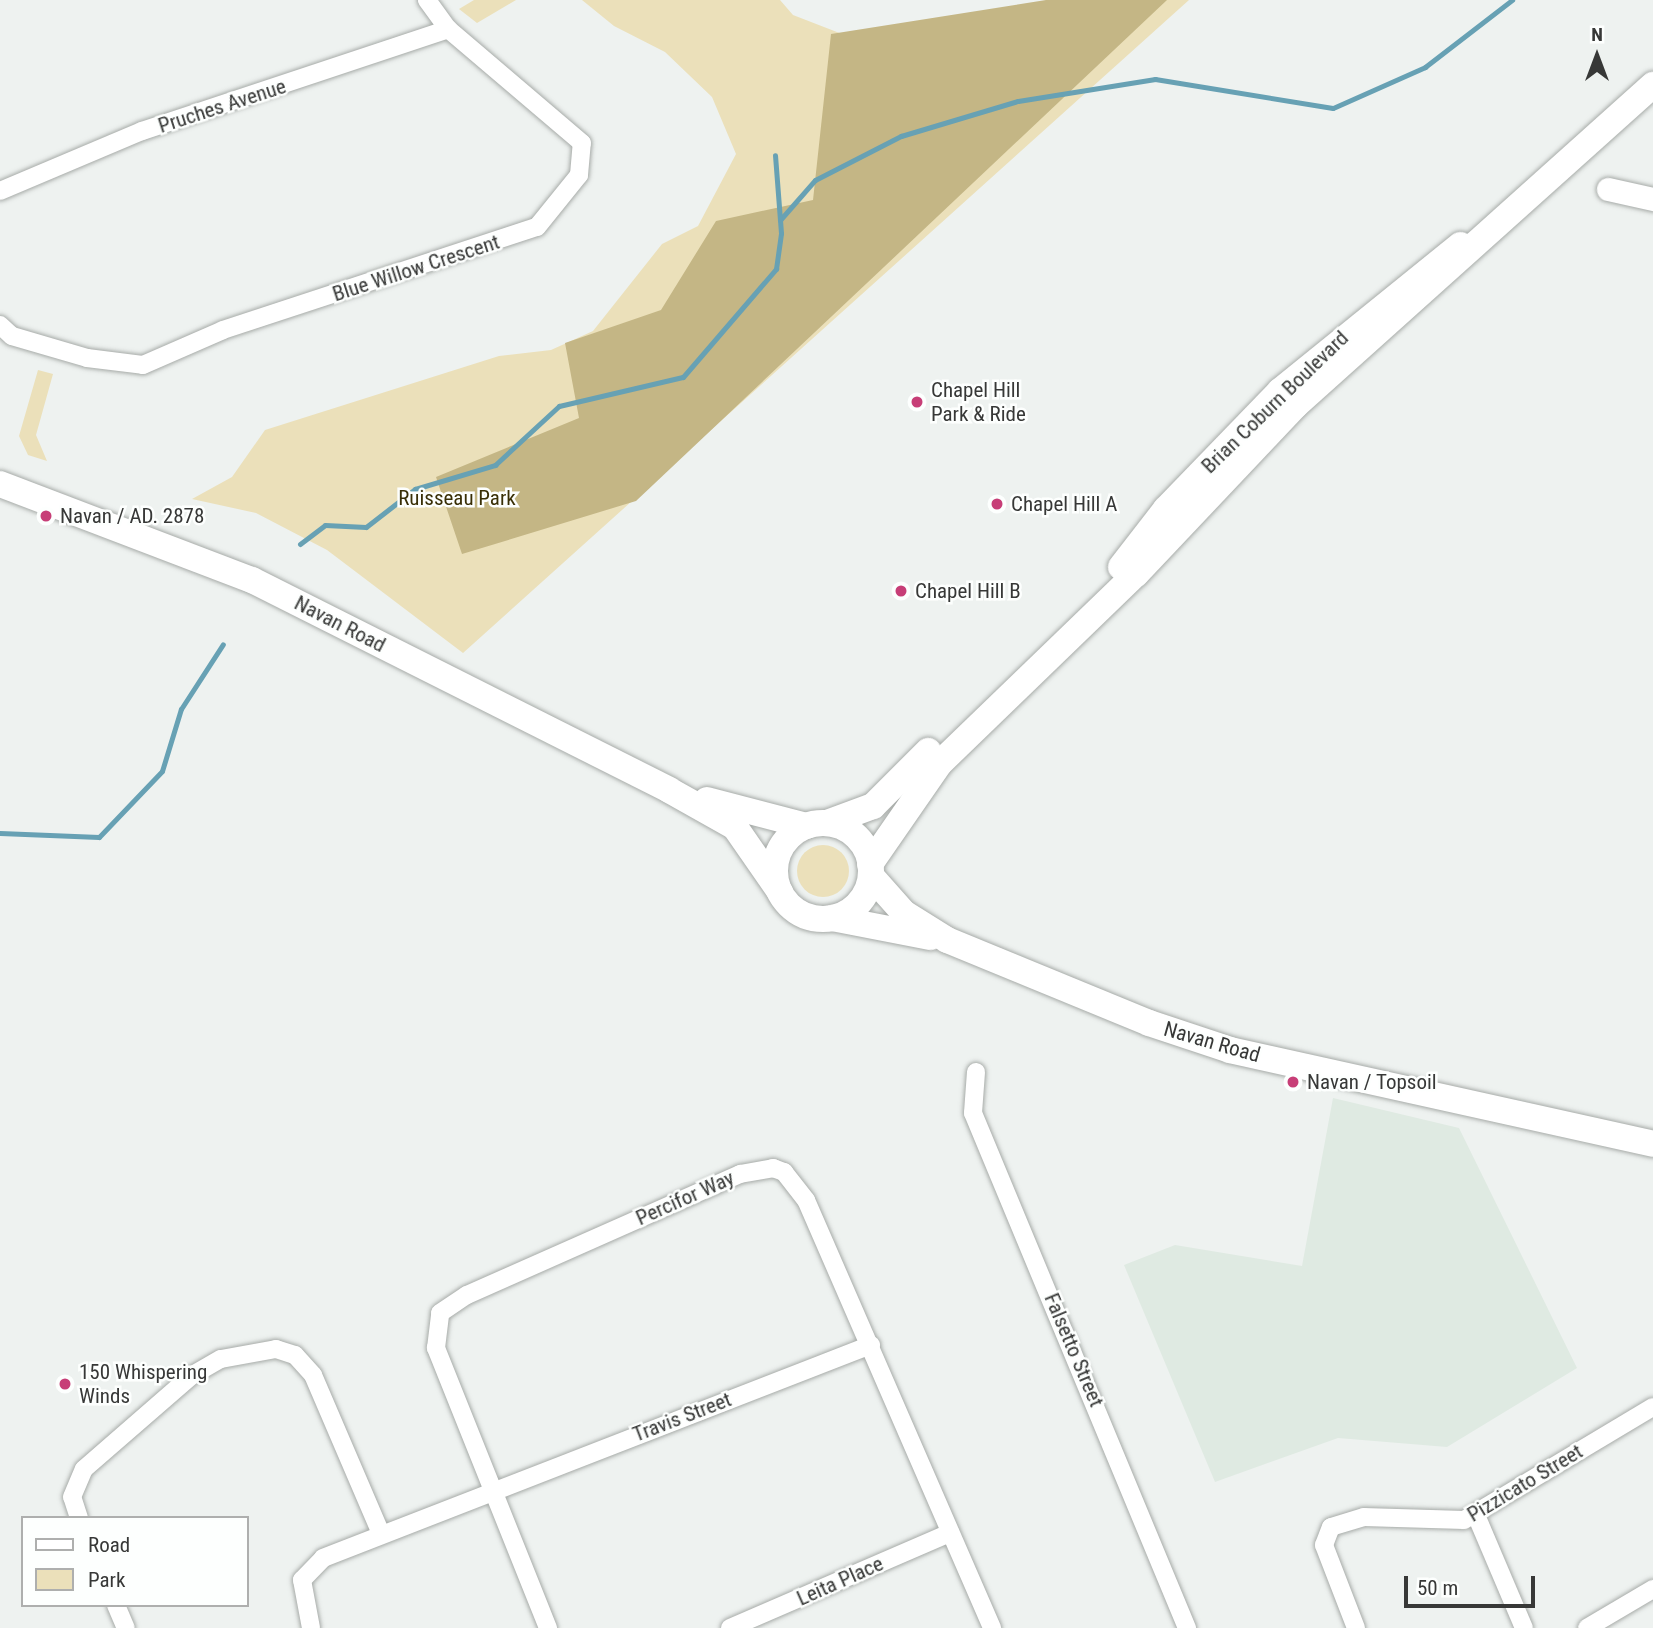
<!DOCTYPE html>
<style>
body{margin:0}
#map{position:relative;width:1653px;height:1628px;overflow:hidden;background:#eef2f0;font-family:"Roboto Condensed",sans-serif}
div>[style]{position:absolute}
[style*='--x']{left:calc(var(--x)*1px);top:calc(var(--y)*1px);width:calc(var(--w)*1px);rotate:calc(var(--a)*1deg)}
.built>*{inset:0;background:#dfeae2}
.green>*{inset:0;background:#ebe0ba}
.round{border-radius:50%}
.forest>*{inset:0;background:#c4b685}
.stream>*{height:5px;margin:-2.5px;padding:0 2.5px;transform-origin:2.5px;border-radius:2.5px;background:#67a1b4}
.roads{filter:drop-shadow(0 0 2px #a7aba8) drop-shadow(0 0 2px #a7aba8)}
.minor>*{height:18px;margin:-9px;padding:0 9px;transform-origin:9px;border-radius:9px;background:#fff}
.tertiary>*{height:23px;margin:-11.5px;padding:0 11.5px;transform-origin:11.5px;border-radius:11.5px;background:#fff}
.secondary>*{height:26px;margin:-13px;padding:0 13px;transform-origin:13px;border-radius:13px;background:#fff}
.secondary>.ring{margin:-13px;padding:0;box-sizing:content-box;background:none;border:26px solid #fff;border-radius:50%}
.dots>*{width:19px;height:19px;translate:-50% -50%;box-sizing:border-box;border:4px solid #fdfffe;border-radius:50%}
span{translate:-50% -50%;white-space:nowrap;text-align:center;line-height:1.15;-webkit-text-stroke:5px #fdfffe;paint-order:stroke}
.street-label{font-size:21px;color:#373837}
.poi-label{font-size:21px;color:#373837}
.left{translate:0 -50%;text-align:left}
.park-label{font-size:21px;color:#392f06}
.legend{position:absolute;left:21px;top:1516px;width:228px;height:91px;box-sizing:border-box;background:#fdfffe;border:2px solid #aeafae;margin:0;padding:9px 12px;list-style:none;font-size:21px;color:#373837}
.legend li{display:flex;align-items:center;gap:14px;height:35px}
.legend b{width:35px;border:2px solid #aeafae}
.north{position:absolute;left:1562px;top:21px;width:70px;height:70px;-webkit-text-stroke:5px #fdfffe;paint-order:stroke;rotate:0deg;font-size:19px;font-weight:700;line-height:28px;text-align:center;color:#373837}
.north::after{content:'';display:block;margin:auto;width:24px;height:32px;background:#373837;clip-path:polygon(50% 0,100% 100%,50% 72%,0 100%)}
.scale{position:absolute;left:1404px;top:1576px;width:131px;height:32px;box-sizing:border-box;border:4px solid #373837;border-top:0;padding-left:9px;font-size:21px;line-height:24px;white-space:nowrap;color:#373837;-webkit-text-stroke:5px #fdfffe;paint-order:stroke}
</style>
<div id="map">
<div class="built">
<i style="clip-path:polygon(1333px 1098px,1459px 1128px,1577px 1368px,1447px 1447px,1338px 1438px,1215px 1482px,1124px 1265px,1175px 1245px,1302px 1266px)"></i>
</div>
<div class="green">
<i style="clip-path:polygon(474px 0,516px 0,477px 23px,459px 9px)"></i>
<i style="clip-path:polygon(582px 0,780px 0,793px 15px,855px 39px,1075px 0,1189px 0,463px 653px,327px 550px,256px 513px,192px 499px,232px 477px,265px 430px,499px 356px,551px 350px,593px 331px,662px 244px,698px 226px,736px 154px,712px 97px,665px 52px,614px 26px)"></i>
<i style="clip-path:polygon(38px 370px,53px 374px,36px 435px,47px 461px,28px 455px,19px 436px)"></i>
<i class="round" style="left:797px;top:845px;width:52px;height:52px"></i>
</div>
<div class="forest">
<i style="clip-path:polygon(1046px 0,1167px 0,636px 501px,462px 554px,436px 477px,579px 418px,565px 343px,661px 310px,716px 221px,813px 200px,831px 34px)"></i>
</div>
<div class="stream">
<i style="--x:780;--y:220;--w:53;--a:-48.8"></i>
<i style="--x:815;--y:180;--w:97;--a:-27.1"></i>
<i style="--x:901;--y:136;--w:122;--a:-16.7"></i>
<i style="--x:1018;--y:101;--w:139;--a:-9.1"></i>
<i style="--x:1155;--y:79;--w:180;--a:9.3"></i>
<i style="--x:1333;--y:108;--w:101;--a:-24"></i>
<i style="--x:1425;--y:67;--w:110;--a:-37.6"></i>
<i style="--x:300;--y:544;--w:31;--a:-37"></i>
<i style="--x:325;--y:525;--w:41;--a:2.8"></i>
<i style="--x:366;--y:527;--w:62;--a:-37.8"></i>
<i style="--x:415;--y:489;--w:84;--a:-16.7"></i>
<i style="--x:495;--y:465;--w:87;--a:-42.7"></i>
<i style="--x:559;--y:406;--w:127;--a:-13.2"></i>
<i style="--x:683;--y:377;--w:143;--a:-49.3"></i>
<i style="--x:776;--y:269;--w:36;--a:-82"></i>
<i style="--x:781;--y:233;--w:78;--a:-94.4"></i>
<i style="--x:0;--y:833;--w:99;--a:2.3"></i>
<i style="--x:99;--y:837;--w:91;--a:-46.3"></i>
<i style="--x:162;--y:771;--w:65;--a:-73"></i>
<i style="--x:181;--y:709;--w:77;--a:-57.1"></i>
</div>
<div class="roads">
<div class="minor">
<i style="--x:0;--y:191;--w:154;--a:-22.9"></i>
<i style="--x:142;--y:131;--w:323;--a:-18.4"></i>
<i style="--x:0;--y:325;--w:16;--a:43"></i>
<i style="--x:12;--y:336;--w:78;--a:16.3"></i>
<i style="--x:87;--y:358;--w:56;--a:7.1"></i>
<i style="--x:143;--y:365;--w:87;--a:-23.6"></i>
<i style="--x:223;--y:330;--w:330;--a:-18.2"></i>
<i style="--x:537;--y:227;--w:67;--a:-51.1"></i>
<i style="--x:579;--y:175;--w:32;--a:-85"></i>
<i style="--x:582;--y:143;--w:176;--a:-139.6"></i>
<i style="--x:448;--y:29;--w:36;--a:-126"></i>
<i style="--x:976;--y:1072;--w:41;--a:94.2"></i>
<i style="--x:973;--y:1113;--w:558;--a:67.44"></i>
<i style="--x:1476;--y:1515;--w:123;--a:67"></i>
<i style="--x:79;--y:1518;--w:22;--a:-108"></i>
<i style="--x:72;--y:1497;--w:30;--a:-67"></i>
<i style="--x:84;--y:1469;--w:142;--a:-41"></i>
<i style="--x:191;--y:1376;--w:34;--a:-30"></i>
<i style="--x:221;--y:1359;--w:56;--a:-10.3"></i>
<i style="--x:276;--y:1349;--w:20;--a:18"></i>
<i style="--x:295;--y:1355;--w:27;--a:48"></i>
<i style="--x:313;--y:1375;--w:173;--a:66.8"></i>
<i style="--x:116;--y:1605;--w:25;--a:67"></i>
<i style="--x:311;--y:1628;--w:49;--a:-100.6"></i>
<i style="--x:302;--y:1580;--w:30;--a:-46"></i>
<i style="--x:323;--y:1558;--w:588;--a:-21.24"></i>
<i style="--x:548;--y:1628;--w:302;--a:-111.8"></i>
<i style="--x:436;--y:1348;--w:35;--a:-83"></i>
<i style="--x:440;--y:1313;--w:32;--a:-34"></i>
<i style="--x:467;--y:1295;--w:299;--a:-23.9"></i>
<i style="--x:740;--y:1174;--w:34;--a:-10"></i>
<i style="--x:773;--y:1168;--w:12;--a:20"></i>
<i style="--x:784;--y:1172;--w:36;--a:52"></i>
<i style="--x:806;--y:1200;--w:467;--a:66.5"></i>
<i style="--x:730;--y:1628;--w:240;--a:-23.4"></i>
<i style="--x:1356;--y:1628;--w:89;--a:-111.1"></i>
<i style="--x:1324;--y:1545;--w:19;--a:-69"></i>
<i style="--x:1331;--y:1527;--w:34;--a:-17"></i>
<i style="--x:1364;--y:1517;--w:100;--a:1.7"></i>
<i style="--x:1464;--y:1520;--w:220;--a:-30.9"></i>
<i style="--x:1587;--y:1628;--w:77;--a:-30.6"></i>
</div>
<div class="tertiary">
<i style="--x:1608;--y:189;--w:46;--a:12.5"></i>
</div>
<div class="secondary">
<i style="--x:0;--y:484;--w:270;--a:20.9"></i>
<i style="--x:252;--y:580;--w:467;--a:26.7"></i>
<i style="--x:669;--y:790;--w:76;--a:29.3"></i>
<i style="--x:735;--y:827;--w:79;--a:55.3"></i>
<i style="--x:1121;--y:567;--w:73;--a:-52.2"></i>
<i style="--x:1166;--y:509;--w:164;--a:-46"></i>
<i style="--x:1280;--y:391;--w:232;--a:-39"></i>
<i style="--x:707;--y:800;--w:103;--a:14.6"></i>
<i style="--x:827;--y:823;--w:49;--a:-20.3"></i>
<i style="--x:873;--y:806;--w:78;--a:-45"></i>
<i class="ring" style="left:775px;top:823px;width:70px;height:70px"></i>
<i style="--x:870;--y:864;--w:123;--a:-55.3"></i>
<i style="--x:940;--y:763;--w:272;--a:-44"></i>
<i style="--x:1136;--y:574;--w:231;--a:-46.6"></i>
<i style="--x:1295;--y:406;--w:481;--a:-41.9"></i>
<i style="--x:871;--y:876;--w:50;--a:48.3"></i>
<i style="--x:904;--y:913;--w:51;--a:32.1"></i>
<i style="--x:947;--y:940;--w:218;--a:22.3"></i>
<i style="--x:1149;--y:1023;--w:85;--a:18.4"></i>
<i style="--x:1230;--y:1050;--w:433;--a:12.5"></i>
<i style="--x:832;--y:918;--w:100;--a:11"></i>
</div>
</div>
<div class="dots">
<i style="left:917px;top:402px;background:#c73e77"></i>
<i style="left:997px;top:504px;background:#c73e77"></i>
<i style="left:46px;top:516px;background:#c73e77"></i>
<i style="left:901px;top:591px;background:#c73e77"></i>
<i style="left:1293px;top:1082px;background:#c73e77"></i>
<i style="left:65px;top:1384px;background:#c73e77"></i>
</div>
<div class="street-label">
<span style="left:222px;top:106px;rotate:-18deg">Pruches Avenue</span>
<span style="left:416px;top:268px;rotate:-18deg">Blue Willow Crescent</span>
<span style="left:1275px;top:402px;rotate:-44deg">Brian Coburn Boulevard</span>
<span style="left:340px;top:624px;rotate:27deg">Navan Road</span>
<span style="left:1212px;top:1042px;rotate:16deg">Navan Road</span>
<span style="left:685px;top:1198px;rotate:-24deg">Percifor Way</span>
<span style="left:1074px;top:1350px;rotate:67deg">Falsetto Street</span>
<span style="left:682px;top:1417px;rotate:-21deg">Travis Street</span>
<span style="left:1525px;top:1483px;rotate:-31deg">Pizzicato Street</span>
<span style="left:840px;top:1581px;rotate:-24deg">Leita Place</span>
</div>
<div class="poi-label">
<span class="left" style="left:931px;top:402px">Chapel Hill<br>Park &amp; Ride</span>
<span class="left" style="left:1011px;top:504px">Chapel Hill A</span>
<span class="left" style="left:60px;top:516px">Navan / AD. 2878</span>
<span class="left" style="left:915px;top:591px">Chapel Hill B</span>
<span class="left" style="left:1307px;top:1082px">Navan / Topsoil</span>
<span class="left" style="left:79px;top:1384px">150 Whispering<br>Winds</span>
</div>
<div class="park-label">
<span style="left:457px;top:498px">Ruisseau Park</span>
</div>
<ul class="legend">
<li><b style="height:9px;background:#fff"></b>Road</li>
<li><b style="height:19px;background:#ebe0ba"></b>Park</li>
</ul>
<div class="north">N</div>
<div class="scale">50 m</div>
</div>
